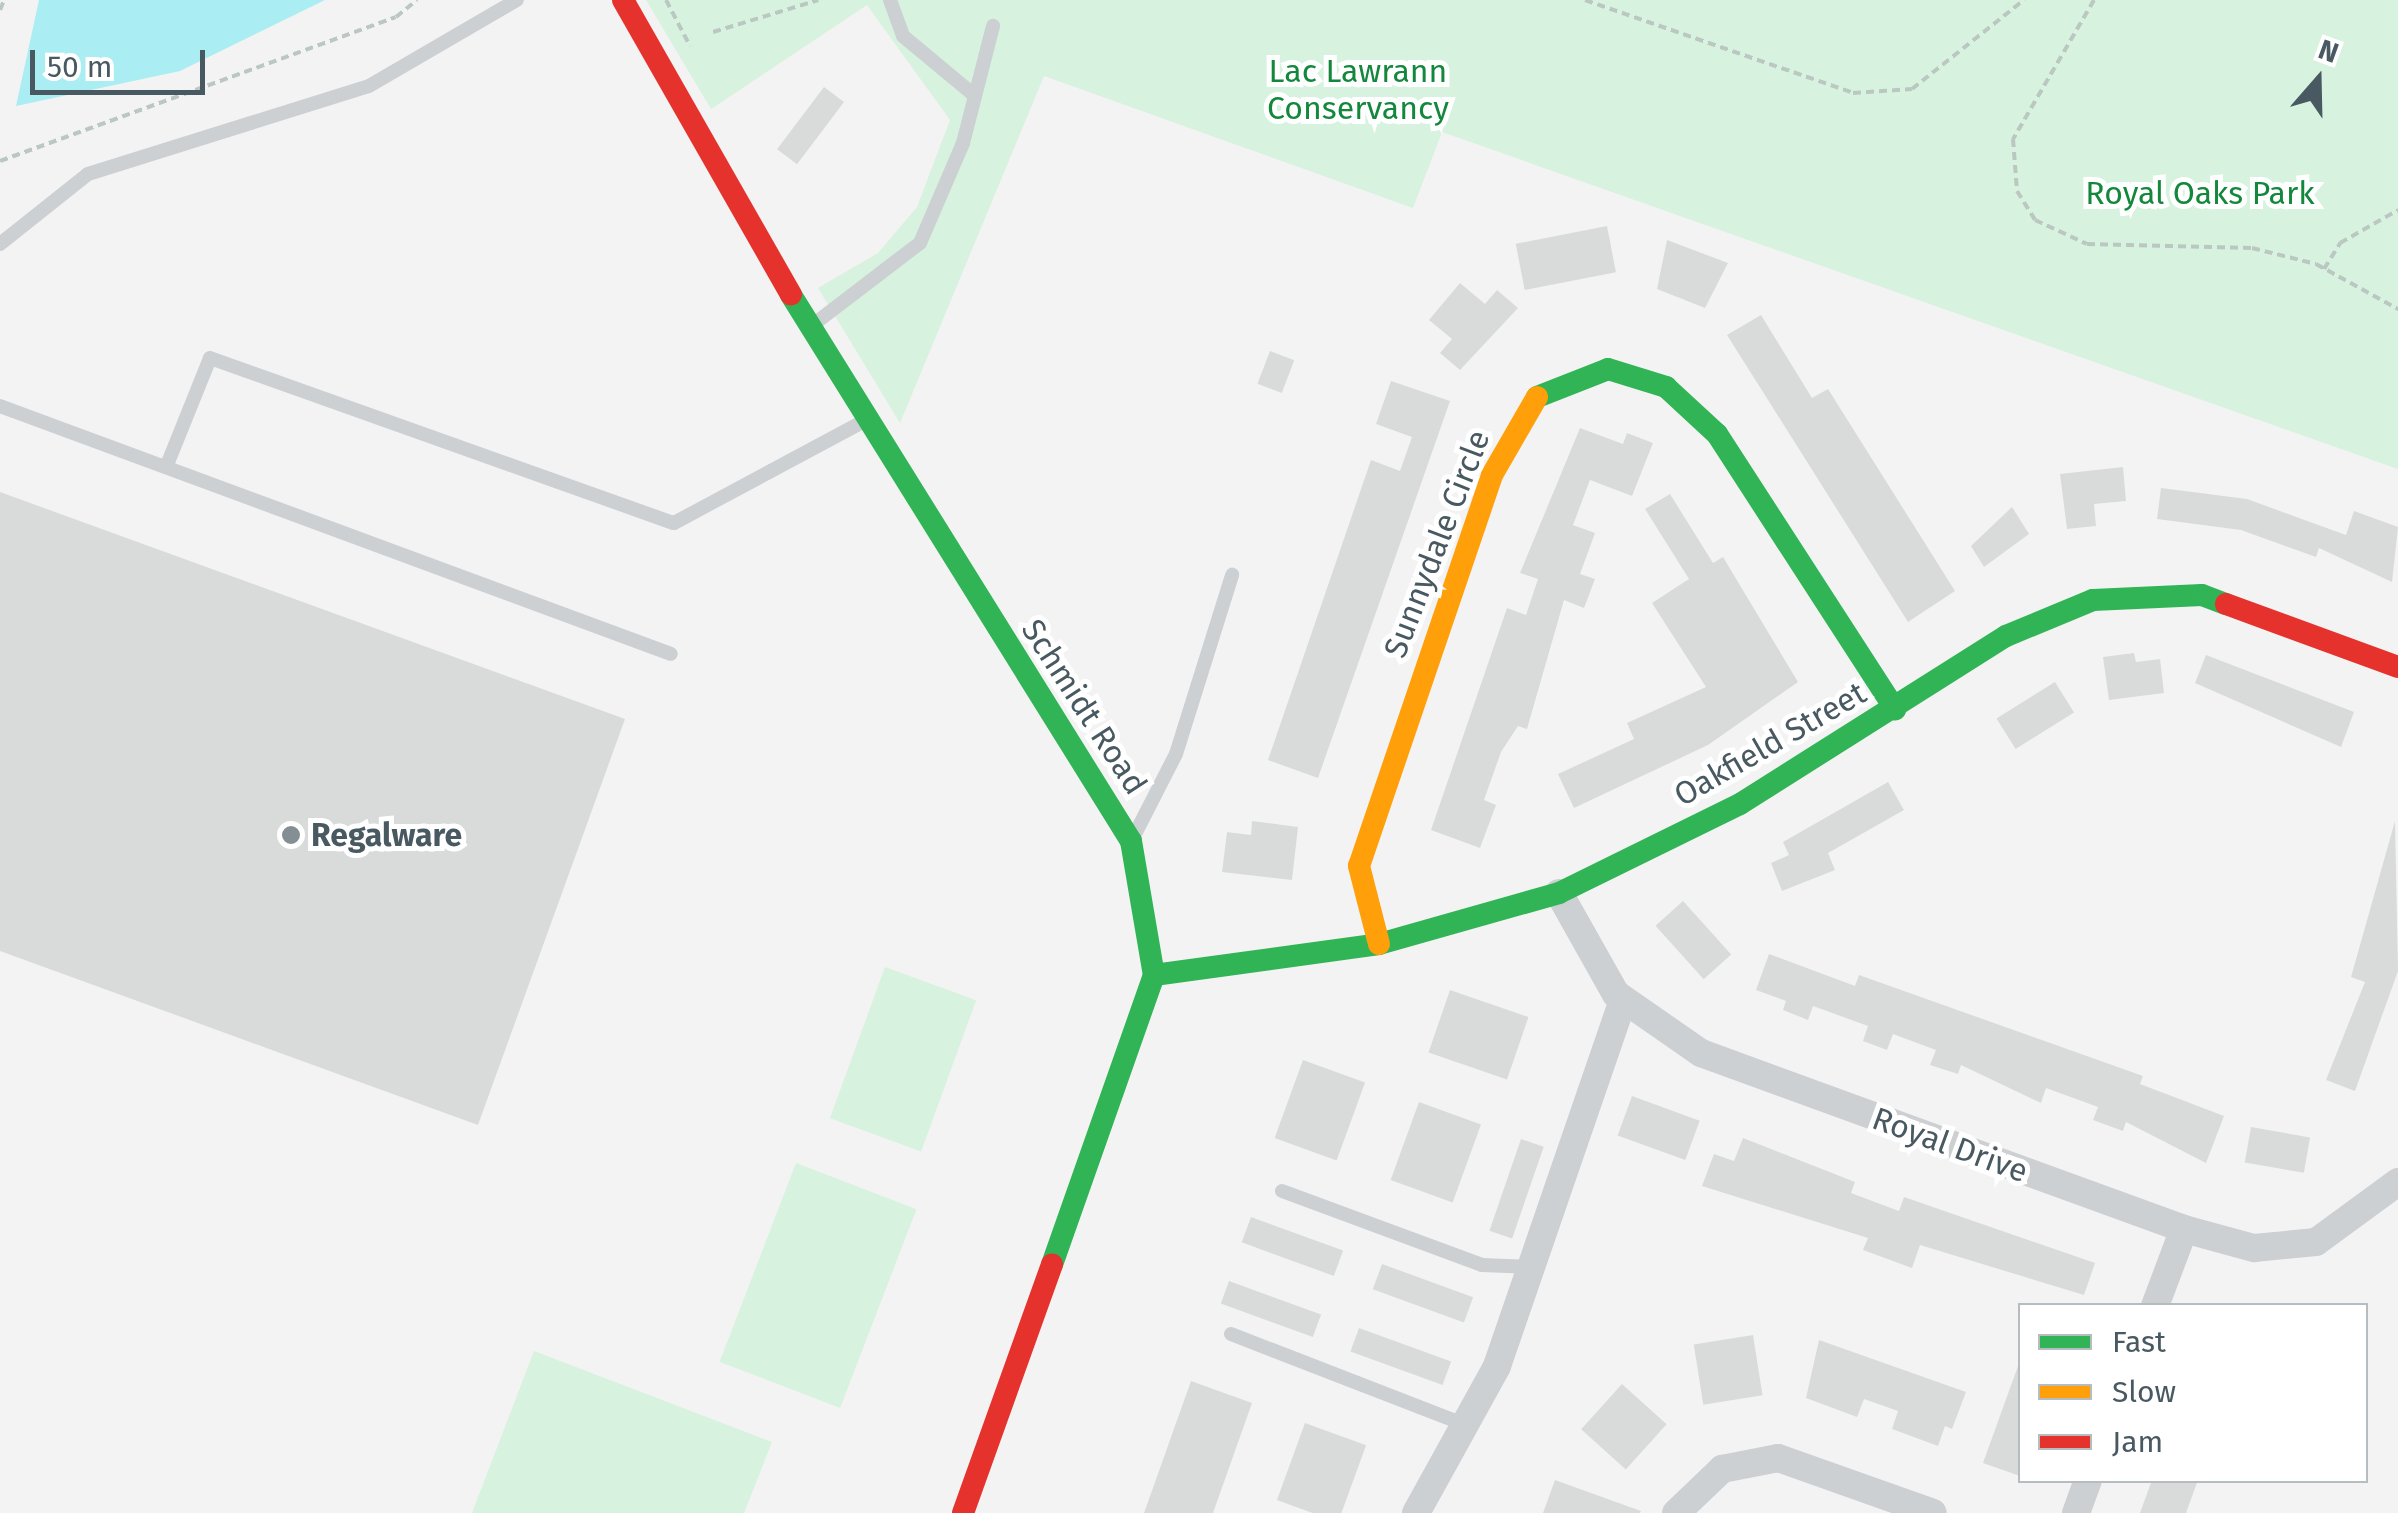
<!DOCTYPE html>
<style>
body{margin:0}
#map{position:relative;width:2398px;height:1513px;overflow:hidden;background:#f3f3f3;font-family:"Fira Sans",sans-serif}
div>[style]{position:absolute}
[style*='--x']{left:calc(var(--x)*1px);top:calc(var(--y)*1px);width:calc(var(--w)*1px);rotate:calc(var(--a)*1deg)}
.green>*{inset:0;background:#d7f2de;transform-origin:0 0}
.water>*{inset:0;background:#aaedf2}
.building>*{inset:0;background:#d9dbdb;transform-origin:0 0}
.path>*{height:4px;margin-top:-2px;transform-origin:0;background:repeating-linear-gradient(90deg,#bbc8c2 0 8px,transparent 0 13px)}
.lane>*{height:14px;margin:-7px;padding:0 7px;transform-origin:7px;border-radius:7px;background:#ccd0d2}
.street>*{height:28px;margin:-14px;padding:0 14px;transform-origin:14px;border-radius:14px;background:#ccd0d2}
.fast>*{height:22px;margin:-11px;padding:0 11px;transform-origin:11px;border-radius:11px;background:#30b455}
.slow>*{height:22px;margin:-11px;padding:0 11px;transform-origin:11px;border-radius:11px;background:#ff9f0a}
.jam>*{height:22px;margin:-11px;padding:0 11px;transform-origin:11px;border-radius:11px;background:#e5322d}
.dots>*{width:28px;height:28px;translate:-50% -50%;box-sizing:border-box;border:5px solid #fff;border-radius:50%}
span{translate:-50% -50%;white-space:nowrap;text-align:center;line-height:1.15;-webkit-text-stroke:10px #fff;paint-order:stroke}
.park-label{font-size:32px;color:#13883c}
.street-label{font-size:32px;color:#485961}
.poi-label{font-size:32px;color:#485961;font-weight:700}
.left{translate:0 -50%;text-align:left}
.legend{position:absolute;left:2018px;top:1303px;width:350px;height:180px;box-sizing:border-box;background:#fff;border:2px solid #b6bdc0;margin:0;padding:12px 18px;list-style:none;font-size:30px;color:#485961}
.legend li{display:flex;align-items:center;gap:20px;height:50px}
.legend b{width:50px;border:2px solid #b6bdc0}
.north{position:absolute;left:2268px;top:30px;width:100px;height:100px;-webkit-text-stroke:8px #fff;paint-order:stroke;rotate:20deg;font-size:28px;font-weight:700;line-height:40px;text-align:center;color:#485961}
.north::after{content:'';display:block;margin:auto;width:35px;height:45px;background:#485961;clip-path:polygon(50% 0,100% 100%,50% 72%,0 100%)}
.scale{position:absolute;left:30px;top:50px;width:175px;height:45px;box-sizing:border-box;border:5px solid #485961;border-top:0;padding-left:12px;font-size:30px;line-height:35px;white-space:nowrap;color:#485961;-webkit-text-stroke:8px #fff;paint-order:stroke}
</style>
<div id="map">
<div class="green">
<i style="clip-path:polygon(646px 0,2398px 0,2398px 469px,1442px 132px,1413px 208px,1044px 76px,900px 423px,818px 288px,878px 253px,917px 207px,950px 120px,867px 5px,711px 109px)"></i>
<i style="left:885px;top:967px;width:97px;height:161px;rotate:20deg"></i>
<i style="left:796px;top:1163px;width:129px;height:213px;rotate:21deg"></i>
<i style="clip-path:polygon(534px 1351px,772px 1442px,744px 1513px,472px 1513px)"></i>
</div>
<div class="water">
<i style="clip-path:polygon(39px 0,325px 0,180px 71px,16px 106px)"></i>
</div>
<div class="building">
<i style="left:824px;top:87px;width:25px;height:78px;rotate:37deg"></i>
<i style="left:1607px;top:226px;width:47px;height:93px;rotate:79deg"></i>
<i style="clip-path:polygon(1667px 240px,1728px 263px,1705px 308px,1657px 289px)"></i>
<i style="clip-path:polygon(1460px 283px,1485px 304px,1497px 290px,1518px 308px,1460px 370px,1440px 353px,1452px 339px,1429px 320px)"></i>
<i style="clip-path:polygon(1761px 315px,1812px 398px,1828px 389px,1955px 591px,1908px 622px,1727px 335px)"></i>
<i style="left:1270px;top:351px;width:26px;height:35px;rotate:21deg"></i>
<i style="clip-path:polygon(1391px 381px,1450px 401px,1318px 778px,1268px 760px,1371px 460px,1400px 471px,1412px 437px,1376px 424px)"></i>
<i style="clip-path:polygon(1580px 428px,1623px 444px,1627px 433px,1653px 443px,1632px 496px,1590px 480px,1573px 525px,1595px 533px,1580px 574px,1595px 579px,1584px 608px,1564px 600px,1527px 729px,1518px 726px,1501px 752px,1484px 800px,1496px 805px,1480px 848px,1431px 830px,1507px 608px,1526px 615px,1538px 579px,1520px 573px)"></i>
<i style="clip-path:polygon(2123px 467px,2126px 501px,2094px 504px,2096px 526px,2067px 529px,2060px 474px)"></i>
<i style="clip-path:polygon(2161px 488px,2247px 499px,2346px 535px,2354px 511px,2398px 527px,2392px 582px,2319px 548px,2316px 557px,2241px 530px,2157px 519px)"></i>
<i style="clip-path:polygon(0 492px,625px 719px,478px 1125px,0 951px)"></i>
<i style="clip-path:polygon(1670px 494px,1713px 563px,1723px 557px,1798px 682px,1708px 745px,1574px 808px,1558px 774px,1634px 739px,1627px 723px,1706px 687px,1652px 603px,1689px 579px,1645px 509px)"></i>
<i style="clip-path:polygon(2012px 507px,2029px 534px,1984px 567px,1971px 546px)"></i>
<i style="clip-path:polygon(2134px 653px,2136px 662px,2160px 659px,2164px 693px,2109px 700px,2103px 657px)"></i>
<i style="clip-path:polygon(2206px 655px,2354px 712px,2341px 747px,2195px 683px)"></i>
<i style="left:2055px;top:682px;width:36px;height:69px;rotate:58deg"></i>
<i style="clip-path:polygon(1888px 782px,1904px 810px,1828px 853px,1835px 870px,1782px 891px,1771px 863px,1789px 855px,1783px 842px)"></i>
<i style="clip-path:polygon(1252px 821px,1298px 827px,1292px 880px,1222px 872px,1227px 832px,1251px 835px)"></i>
<i style="clip-path:polygon(2395px 821px,2398px 971px,2355px 1091px,2326px 1080px,2365px 982px,2351px 977px)"></i>
<i style="left:1683px;top:901px;width:72px;height:37px;rotate:48deg"></i>
<i style="clip-path:polygon(1769px 954px,1855px 986px,1859px 975px,2143px 1076px,2140px 1084px,2224px 1116px,2206px 1163px,2126px 1122px,2123px 1131px,2093px 1120px,2098px 1107px,2046px 1088px,2041px 1103px,1961px 1065px,1958px 1074px,1930px 1065px,1936px 1050px,1893px 1034px,1887px 1050px,1863px 1041px,1868px 1026px,1813px 1006px,1808px 1020px,1783px 1010px,1786px 1001px,1756px 990px)"></i>
<i style="left:1450px;top:990px;width:83px;height:66px;rotate:19deg"></i>
<i style="left:1303px;top:1060px;width:66px;height:83px;rotate:20deg"></i>
<i style="left:1632px;top:1096px;width:72px;height:42px;rotate:20deg"></i>
<i style="left:1419px;top:1102px;width:66px;height:83px;rotate:20deg"></i>
<i style="left:2251px;top:1127px;width:60px;height:36px;rotate:10deg"></i>
<i style="clip-path:polygon(1743px 1138px,1855px 1182px,1851px 1193px,1899px 1211px,1904px 1197px,2095px 1263px,2084px 1295px,1920px 1245px,1912px 1268px,1863px 1250px,1868px 1238px,1702px 1186px,1714px 1154px,1734px 1161px)"></i>
<i style="left:1521px;top:1139px;width:24px;height:97px;rotate:19deg"></i>
<i style="left:1251px;top:1217px;width:98px;height:27px;rotate:20deg"></i>
<i style="left:1382px;top:1264px;width:97px;height:27px;rotate:20deg"></i>
<i style="left:1229px;top:1281px;width:98px;height:24px;rotate:20deg"></i>
<i style="left:1359px;top:1328px;width:98px;height:25px;rotate:20deg"></i>
<i style="left:1753px;top:1335px;width:61px;height:60px;rotate:81deg"></i>
<i style="clip-path:polygon(1819px 1340px,1966px 1392px,1952px 1429px,1945px 1426px,1938px 1446px,1892px 1429px,1898px 1411px,1864px 1399px,1857px 1417px,1806px 1398px)"></i>
<i style="clip-path:polygon(2018px 1366px,2020px 1366px,2020px 1476px,1983px 1463px)"></i>
<i style="clip-path:polygon(1191px 1381px,1252px 1403px,1213px 1513px,1144px 1513px)"></i>
<i style="left:1622px;top:1384px;width:60px;height:61px;rotate:42deg"></i>
<i style="left:1305px;top:1423px;width:65px;height:82px;rotate:20deg"></i>
<i style="clip-path:polygon(1555px 1480px,1641px 1511px,1640px 1513px,1543px 1513px)"></i>
<i style="clip-path:polygon(2152px 1480px,2198px 1480px,2186px 1513px,2140px 1513px)"></i>
</div>
<div class="path">
<i style="--x:666;--y:0;--w:52;--a:62.4"></i>
<i style="--x:1585;--y:0;--w:284;--a:19.1"></i>
<i style="--x:1853;--y:93;--w:59;--a:-3.9"></i>
<i style="--x:1912;--y:89;--w:143;--a:-38.5"></i>
<i style="--x:2094;--y:0;--w:161;--a:120.2"></i>
<i style="--x:2013;--y:139;--w:52;--a:85.6"></i>
<i style="--x:2017;--y:191;--w:34;--a:58"></i>
<i style="--x:2035;--y:220;--w:57;--a:24.8"></i>
<i style="--x:2087;--y:244;--w:165;--a:1.4"></i>
<i style="--x:2252;--y:248;--w:66;--a:14"></i>
<i style="--x:2316;--y:264;--w:94;--a:28.8"></i>
<i style="--x:0;--y:10;--w:11;--a:-68"></i>
<i style="--x:713;--y:32;--w:110;--a:-16.9"></i>
<i style="--x:0;--y:161;--w:421;--a:-20"></i>
<i style="--x:396;--y:17;--w:27;--a:-39"></i>
<i style="--x:2324;--y:269;--w:31;--a:-58"></i>
<i style="--x:2340;--y:243;--w:67;--a:-29.6"></i>
</div>
<div class="lane">
<i style="--x:890;--y:0;--w:38;--a:70"></i>
<i style="--x:903;--y:36;--w:92;--a:39.7"></i>
<i style="--x:0;--y:244;--w:112;--a:-38.5"></i>
<i style="--x:88;--y:174;--w:294;--a:-17.4"></i>
<i style="--x:369;--y:86;--w:171;--a:-30.2"></i>
<i style="--x:814;--y:324;--w:133;--a:-37.4"></i>
<i style="--x:920;--y:243;--w:109;--a:-66.7"></i>
<i style="--x:963;--y:143;--w:121;--a:-75.6"></i>
<i style="--x:0;--y:406;--w:715;--a:20.28"></i>
<i style="--x:167;--y:465;--w:115;--a:-68.1"></i>
<i style="--x:210;--y:358;--w:492;--a:19.6"></i>
<i style="--x:674;--y:523;--w:210;--a:-28.2"></i>
<i style="--x:1134;--y:836;--w:92;--a:-62.9"></i>
<i style="--x:1176;--y:754;--w:188;--a:-72.6"></i>
<i style="--x:1282;--y:1191;--w:213;--a:20.3"></i>
<i style="--x:1482;--y:1265;--w:48;--a:2.4"></i>
<i style="--x:1231;--y:1334;--w:247;--a:21.2"></i>
</div>
<div class="street">
<i style="--x:1559;--y:893;--w:116;--a:60.6"></i>
<i style="--x:1616;--y:994;--w:103;--a:34.8"></i>
<i style="--x:1701;--y:1053;--w:514;--a:20.02"></i>
<i style="--x:2184;--y:1229;--w:73;--a:15.2"></i>
<i style="--x:2254;--y:1248;--w:62;--a:-5.5"></i>
<i style="--x:2316;--y:1242;--w:102;--a:-36.2"></i>
<i style="--x:2155;--y:1306;--w:82;--a:-69.4"></i>
<i style="--x:1416;--y:1513;--w:168;--a:-61.1"></i>
<i style="--x:1497;--y:1366;--w:387;--a:-71"></i>
<i style="--x:1676;--y:1513;--w:64;--a:-43.7"></i>
<i style="--x:1722;--y:1469;--w:57;--a:-11.1"></i>
<i style="--x:1778;--y:1458;--w:164;--a:19.5"></i>
<i style="--x:2076;--y:1513;--w:35;--a:-70"></i>
</div>
<div class="fast">
<i style="--x:791;--y:295;--w:643;--a:58.09"></i>
<i style="--x:1131;--y:841;--w:136;--a:80.3"></i>
<i style="--x:1154;--y:975;--w:306;--a:109.4"></i>
<i style="--x:1537;--y:397;--w:76;--a:-21.5"></i>
<i style="--x:1608;--y:369;--w:61;--a:17.2"></i>
<i style="--x:1666;--y:387;--w:69;--a:42.7"></i>
<i style="--x:1717;--y:434;--w:328;--a:57.1"></i>
<i style="--x:1154;--y:975;--w:227;--a:-7.8"></i>
<i style="--x:1379;--y:944;--w:187;--a:-15.8"></i>
<i style="--x:1559;--y:893;--w:202;--a:-26.2"></i>
<i style="--x:1740;--y:804;--w:315;--a:-32.3"></i>
<i style="--x:2006;--y:636;--w:94;--a:-22.5"></i>
<i style="--x:2093;--y:600;--w:109;--a:-2.6"></i>
<i style="--x:2202;--y:595;--w:26;--a:21"></i>
</div>
<div class="slow">
<i style="--x:1379;--y:944;--w:81;--a:-104.4"></i>
<i style="--x:1359;--y:866;--w:413;--a:-71.2"></i>
<i style="--x:1492;--y:475;--w:90;--a:-60"></i>
</div>
<div class="jam">
<i style="--x:623;--y:0;--w:339;--a:60.3"></i>
<i style="--x:2226;--y:604;--w:183;--a:20.1"></i>
<i style="--x:963;--y:1513;--w:264;--a:-70.3"></i>
</div>
<div class="dots">
<i style="left:291px;top:835px;background:#848f94"></i>
</div>
<div class="park-label">
<span style="left:1358px;top:90px">Lac Lawrann<br>Conservancy</span>
<span style="left:2200px;top:193px">Royal Oaks Park</span>
</div>
<div class="street-label">
<span style="left:1437px;top:544px;rotate:-69deg">Sunnydale Circle</span>
<span style="left:1084px;top:707px;rotate:57deg">Schmidt Road</span>
<span style="left:1770px;top:744px;rotate:-30deg">Oakfield Street</span>
<span style="left:1950px;top:1145px;rotate:20deg">Royal Drive</span>
</div>
<div class="poi-label">
<span class="left" style="left:311px;top:835px">Regalware</span>
</div>
<ul class="legend">
<li><b style="height:12px;background:#30b455"></b>Fast</li>
<li><b style="height:12px;background:#ff9f0a"></b>Slow</li>
<li><b style="height:12px;background:#e5322d"></b>Jam</li>
</ul>
<div class="north">N</div>
<div class="scale">50 m</div>
</div>
